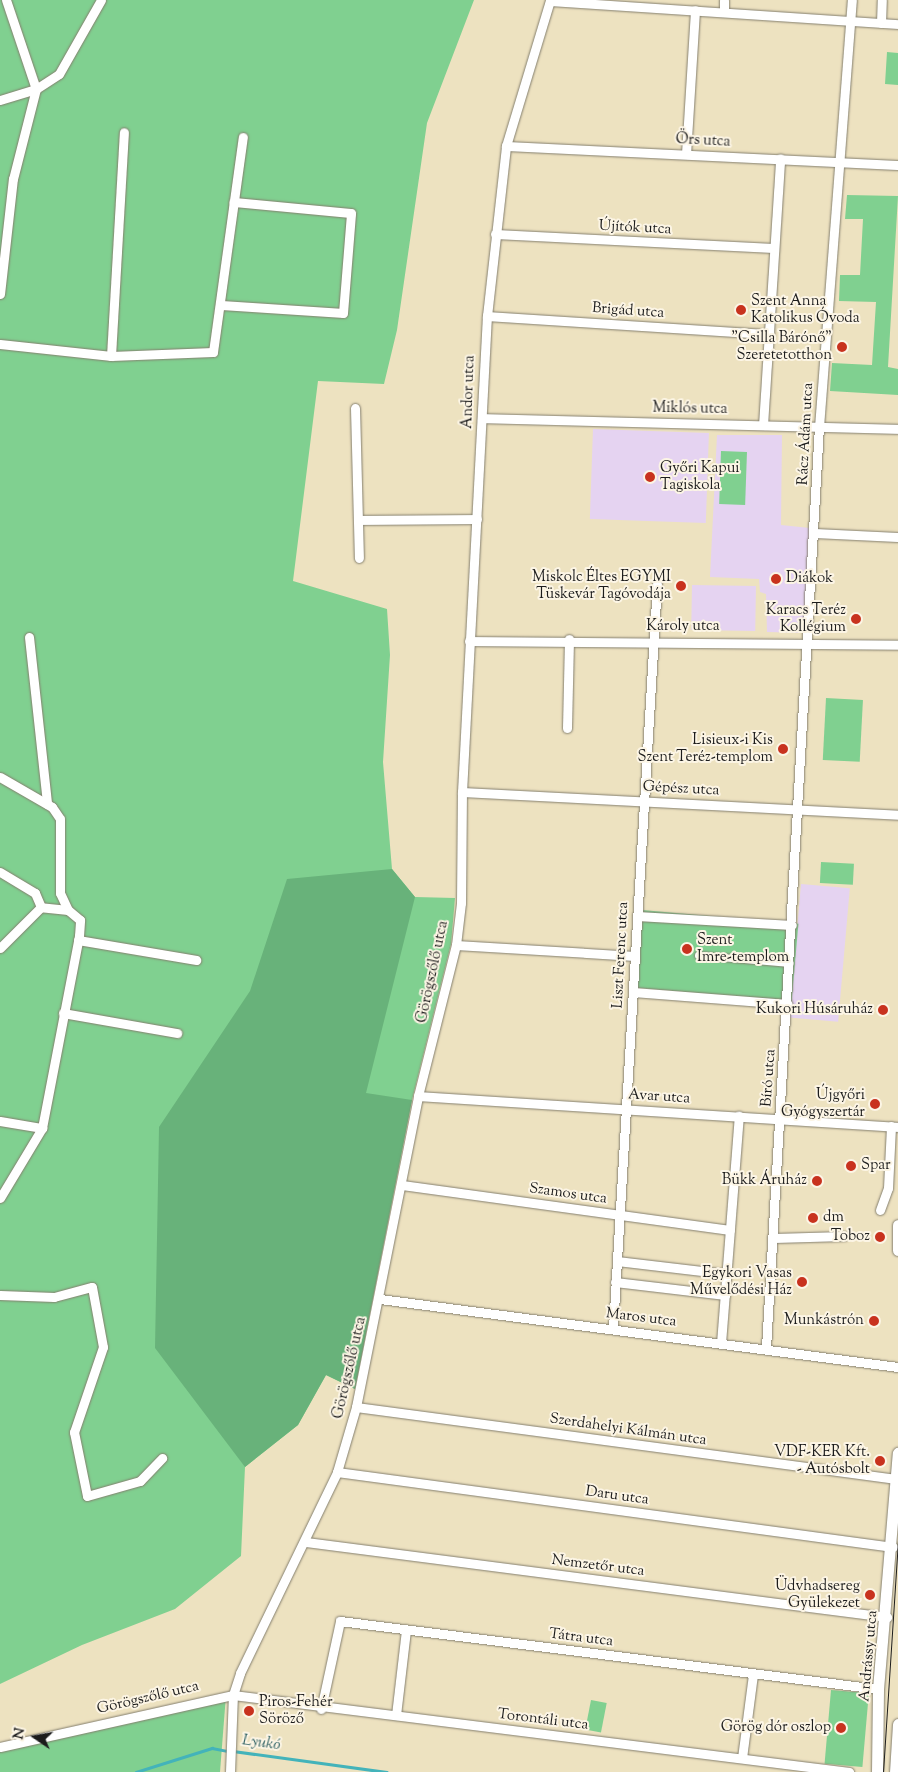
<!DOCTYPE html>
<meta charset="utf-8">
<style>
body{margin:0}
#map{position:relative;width:898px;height:1772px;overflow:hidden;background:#ede2c0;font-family:"Sorts Mill Goudy",serif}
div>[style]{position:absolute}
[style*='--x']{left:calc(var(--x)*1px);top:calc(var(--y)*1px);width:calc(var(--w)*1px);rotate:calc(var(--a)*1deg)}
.built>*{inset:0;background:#e5d3f1;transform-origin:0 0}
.green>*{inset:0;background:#80d090;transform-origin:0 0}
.forest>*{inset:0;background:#68b27a}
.stream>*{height:2.5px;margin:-1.25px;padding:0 1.25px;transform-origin:1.25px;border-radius:1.25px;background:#43b3ba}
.roads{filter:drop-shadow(0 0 1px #847f6e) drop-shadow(0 0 1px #847f6e)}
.pedestrian>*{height:7px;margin:-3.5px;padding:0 3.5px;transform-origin:3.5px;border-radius:3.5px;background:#fff}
.minor>*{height:9px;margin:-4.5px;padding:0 4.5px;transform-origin:4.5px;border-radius:4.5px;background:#fff}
.tertiary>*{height:11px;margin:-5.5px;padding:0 5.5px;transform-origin:5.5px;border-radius:5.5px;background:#fff}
.tram>*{height:1px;margin:-0.5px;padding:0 0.5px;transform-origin:0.5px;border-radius:0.5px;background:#1c1c1c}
.dots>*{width:14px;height:14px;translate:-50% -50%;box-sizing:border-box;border:2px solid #fcf5e5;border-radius:50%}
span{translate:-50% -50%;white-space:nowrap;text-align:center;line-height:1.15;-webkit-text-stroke:4px #fcf5e5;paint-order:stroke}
.street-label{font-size:15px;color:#1c1c1c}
.poi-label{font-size:15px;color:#1c1c1c}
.left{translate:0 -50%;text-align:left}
.right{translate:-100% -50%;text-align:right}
.water-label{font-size:16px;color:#2e6063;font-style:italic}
.north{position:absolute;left:10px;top:1712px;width:50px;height:50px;-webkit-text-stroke:4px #fcf5e5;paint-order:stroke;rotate:282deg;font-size:14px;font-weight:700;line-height:20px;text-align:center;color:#1c1c1c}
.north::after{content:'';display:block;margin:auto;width:18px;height:22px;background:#1c1c1c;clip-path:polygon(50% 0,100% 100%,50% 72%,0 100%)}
</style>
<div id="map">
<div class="built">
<i style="left:593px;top:429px;width:116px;height:90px;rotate:2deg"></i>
<i style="clip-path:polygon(717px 435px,782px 435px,781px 525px,810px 528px,806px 633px,767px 632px,766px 594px,760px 592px,759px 579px,710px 577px)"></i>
<i style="left:692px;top:585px;width:64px;height:45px;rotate:1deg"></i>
<i style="left:801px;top:884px;width:49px;height:134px;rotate:5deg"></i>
</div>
<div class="green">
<i style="clip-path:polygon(0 0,474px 0,427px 123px,397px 330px,384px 384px,318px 381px,293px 581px,387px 609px,390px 655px,383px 762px,392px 869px,415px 897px,455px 898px,451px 944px,412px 1100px,355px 1389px,326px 1375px,298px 1425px,245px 1467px,241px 1556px,175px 1609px,82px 1645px,0 1684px)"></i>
<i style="clip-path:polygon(887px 52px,898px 53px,898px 85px,885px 84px)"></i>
<i style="clip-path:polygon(847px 195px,898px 196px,888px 367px,898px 369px,898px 395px,830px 391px,832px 363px,872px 365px,876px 302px,839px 301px,840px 275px,860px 275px,863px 219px,845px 219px)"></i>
<i style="left:721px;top:451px;width:26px;height:53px;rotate:2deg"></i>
<i style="left:826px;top:698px;width:37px;height:62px;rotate:3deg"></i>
<i style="left:821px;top:862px;width:33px;height:21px;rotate:3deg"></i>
<i style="left:642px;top:910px;width:157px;height:78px;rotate:5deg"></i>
<i style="left:831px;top:1690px;width:38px;height:74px;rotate:5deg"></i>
<i style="clip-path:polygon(226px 1695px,220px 1772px,0 1772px,0 1745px)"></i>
<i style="left:591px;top:1700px;width:16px;height:30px;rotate:11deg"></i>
</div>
<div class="forest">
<i style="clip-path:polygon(392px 869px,415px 897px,366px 1093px,412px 1100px,355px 1389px,326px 1375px,298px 1425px,245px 1467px,155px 1348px,159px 1127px,250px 991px,287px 879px)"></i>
</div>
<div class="stream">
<i style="--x:233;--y:1751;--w:155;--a:7.8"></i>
<i style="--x:136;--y:1772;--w:80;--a:-17.5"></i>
<i style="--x:212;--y:1748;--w:16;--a:11"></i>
</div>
<div class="roads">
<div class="pedestrian">
<i style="--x:698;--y:955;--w:92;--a:5"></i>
</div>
<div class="minor">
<i style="--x:550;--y:1;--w:349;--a:3.8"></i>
<i style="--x:724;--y:12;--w:12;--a:-90"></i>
<i style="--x:881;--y:23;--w:23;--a:-88"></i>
<i style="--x:0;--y:100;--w:38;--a:-17"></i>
<i style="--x:36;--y:89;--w:27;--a:-33"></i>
<i style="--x:59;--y:74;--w:85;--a:-60.4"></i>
<i style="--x:506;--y:146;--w:392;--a:2.8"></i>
<i style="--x:686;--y:154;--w:144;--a:-86.4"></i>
<i style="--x:495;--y:234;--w:279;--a:2.9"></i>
<i style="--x:0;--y:294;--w:116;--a:-83.6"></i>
<i style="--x:13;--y:179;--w:93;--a:-75.7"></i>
<i style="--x:36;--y:89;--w:94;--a:-108.6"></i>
<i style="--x:222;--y:305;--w:121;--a:3.8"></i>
<i style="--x:343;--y:313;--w:100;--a:-85.4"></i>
<i style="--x:351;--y:213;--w:118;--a:-174.6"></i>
<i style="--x:487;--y:316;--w:283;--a:3.7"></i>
<i style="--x:0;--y:344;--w:112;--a:6.2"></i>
<i style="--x:111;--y:356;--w:102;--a:-2.2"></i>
<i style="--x:213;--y:352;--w:217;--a:-82.1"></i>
<i style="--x:111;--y:356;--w:224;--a:-86.7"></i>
<i style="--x:355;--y:408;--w:150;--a:88.5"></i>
<i style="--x:482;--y:418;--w:416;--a:1.5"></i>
<i style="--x:763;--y:425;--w:267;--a:-86.3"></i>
<i style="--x:359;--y:520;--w:118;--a:-0.5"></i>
<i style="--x:814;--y:533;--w:84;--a:2.7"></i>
<i style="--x:29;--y:637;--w:168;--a:83.8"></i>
<i style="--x:469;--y:641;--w:429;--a:0.5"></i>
<i style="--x:567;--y:728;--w:89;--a:-88.7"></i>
<i style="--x:0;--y:777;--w:60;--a:30"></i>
<i style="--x:52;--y:807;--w:14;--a:56"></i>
<i style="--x:60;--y:819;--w:74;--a:90"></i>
<i style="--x:60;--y:893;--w:19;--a:65"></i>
<i style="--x:462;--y:792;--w:437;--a:3"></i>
<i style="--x:0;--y:872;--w:41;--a:31"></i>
<i style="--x:35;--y:893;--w:15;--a:67"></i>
<i style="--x:41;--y:907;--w:58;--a:135"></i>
<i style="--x:637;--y:916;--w:155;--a:3.3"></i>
<i style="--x:78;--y:940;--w:120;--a:9.6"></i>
<i style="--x:456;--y:945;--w:179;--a:3.5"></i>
<i style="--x:633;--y:992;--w:155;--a:4.4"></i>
<i style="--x:63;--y:1013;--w:116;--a:10"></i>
<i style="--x:418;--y:1096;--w:481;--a:3.7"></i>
<i style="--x:0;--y:1121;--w:43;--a:9.5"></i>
<i style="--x:402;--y:1185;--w:331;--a:7.8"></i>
<i style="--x:0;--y:1198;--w:82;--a:-59"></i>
<i style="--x:42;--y:1128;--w:196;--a:-79.1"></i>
<i style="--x:79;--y:936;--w:16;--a:-86"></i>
<i style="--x:80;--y:920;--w:16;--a:-140"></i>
<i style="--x:68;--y:910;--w:27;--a:-174"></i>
<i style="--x:880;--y:1210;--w:23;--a:-70"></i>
<i style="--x:888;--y:1188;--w:62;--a:-87.2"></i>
<i style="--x:774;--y:1238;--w:70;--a:-1.6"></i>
<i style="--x:617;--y:1261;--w:111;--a:6.7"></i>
<i style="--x:615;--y:1282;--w:111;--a:6.7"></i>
<i style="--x:0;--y:1295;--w:54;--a:2.1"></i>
<i style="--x:54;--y:1297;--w:39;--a:-15"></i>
<i style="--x:92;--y:1287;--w:61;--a:79.6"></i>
<i style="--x:103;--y:1347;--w:90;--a:108.8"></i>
<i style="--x:74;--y:1432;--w:65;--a:78.5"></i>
<i style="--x:87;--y:1496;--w:55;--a:-15.8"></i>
<i style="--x:140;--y:1481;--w:32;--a:-46"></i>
<i style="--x:380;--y:1299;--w:522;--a:7.48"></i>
<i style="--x:613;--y:1328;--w:745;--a:-86.62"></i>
<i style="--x:721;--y:1343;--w:228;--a:-85.5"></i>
<i style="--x:766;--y:1348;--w:923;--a:-86.71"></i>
<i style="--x:819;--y:427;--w:428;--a:-85.6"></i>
<i style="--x:356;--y:1407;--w:545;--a:7.59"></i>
<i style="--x:337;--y:1472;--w:561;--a:7.68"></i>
<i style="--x:306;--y:1542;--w:586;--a:7.36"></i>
<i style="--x:321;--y:1709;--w:90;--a:-77.8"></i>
<i style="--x:340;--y:1621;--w:542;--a:7.2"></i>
<i style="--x:396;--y:1715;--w:86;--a:-83.3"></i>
<i style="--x:0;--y:1747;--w:239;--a:-12.6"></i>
<i style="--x:233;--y:1695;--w:621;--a:7.13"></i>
<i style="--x:742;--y:1758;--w:85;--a:-82.5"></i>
<i style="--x:230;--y:1772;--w:77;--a:-87.8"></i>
<i style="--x:233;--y:1695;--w:23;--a:-72"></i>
<i style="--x:240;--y:1673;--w:223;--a:-64.2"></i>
<i style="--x:337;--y:1472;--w:68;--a:-73.7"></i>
<i style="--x:356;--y:1407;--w:317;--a:-78.7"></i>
<i style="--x:418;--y:1096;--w:156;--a:-75.9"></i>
<i style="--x:456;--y:945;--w:42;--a:-83.2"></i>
<i style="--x:461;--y:903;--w:111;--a:-89.5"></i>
<i style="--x:462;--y:792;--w:477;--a:-87"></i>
<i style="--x:487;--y:316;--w:171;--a:-83.6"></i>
<i style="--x:506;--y:146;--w:152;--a:-73.2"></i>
</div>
<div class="tertiary">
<i style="--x:898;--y:1225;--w:25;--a:90"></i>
<i style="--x:877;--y:1772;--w:83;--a:-89.3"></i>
<i style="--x:878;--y:1689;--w:237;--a:-85.2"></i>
<i style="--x:895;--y:1772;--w:48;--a:-86.4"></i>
</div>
</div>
<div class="tram">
<i style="--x:883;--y:1772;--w:235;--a:-86.3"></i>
</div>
<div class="dots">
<i style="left:741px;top:310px;background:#c8321e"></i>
<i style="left:842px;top:347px;background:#c8321e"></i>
<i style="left:650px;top:477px;background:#c8321e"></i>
<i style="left:776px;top:579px;background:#c8321e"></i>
<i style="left:681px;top:586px;background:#c8321e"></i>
<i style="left:856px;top:619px;background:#c8321e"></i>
<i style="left:783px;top:749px;background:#c8321e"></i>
<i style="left:687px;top:949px;background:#c8321e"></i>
<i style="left:883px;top:1010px;background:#c8321e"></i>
<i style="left:875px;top:1104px;background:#c8321e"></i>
<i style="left:851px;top:1166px;background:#c8321e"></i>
<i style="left:817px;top:1181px;background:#c8321e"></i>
<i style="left:813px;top:1218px;background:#c8321e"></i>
<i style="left:880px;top:1237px;background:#c8321e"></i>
<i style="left:802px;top:1282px;background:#c8321e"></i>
<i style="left:874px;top:1321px;background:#c8321e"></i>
<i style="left:880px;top:1461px;background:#c8321e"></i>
<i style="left:870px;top:1595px;background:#c8321e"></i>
<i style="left:249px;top:1711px;background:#c8321e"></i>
<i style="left:841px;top:1728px;background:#c8321e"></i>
</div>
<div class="street-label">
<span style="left:703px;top:141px;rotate:3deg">Örs utca</span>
<span style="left:635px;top:228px;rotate:3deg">Újítók utca</span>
<span style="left:628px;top:311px;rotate:4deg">Brigád utca</span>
<span style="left:469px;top:392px;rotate:-88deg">Andor utca</span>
<span style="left:690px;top:409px;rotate:1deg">Miklós utca</span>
<span style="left:806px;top:434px;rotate:-87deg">Rácz Ádám utca</span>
<span style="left:683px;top:627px">Károly utca</span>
<span style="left:681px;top:789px;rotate:3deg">Gépész utca</span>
<span style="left:621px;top:955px;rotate:-87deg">Liszt Ferenc utca</span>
<span style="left:433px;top:972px;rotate:-78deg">Görögszőlő utca</span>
<span style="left:769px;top:1078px;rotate:-86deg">Bíró utca</span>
<span style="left:659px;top:1097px;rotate:4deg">Avar utca</span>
<span style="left:568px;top:1194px;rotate:8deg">Szamos utca</span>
<span style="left:641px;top:1318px;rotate:7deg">Maros utca</span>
<span style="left:350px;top:1368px;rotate:-77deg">Görögszőlő utca</span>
<span style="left:628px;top:1430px;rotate:8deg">Szerdahelyi Kálmán utca</span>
<span style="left:617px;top:1496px;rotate:8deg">Daru utca</span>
<span style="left:598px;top:1566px;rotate:7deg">Nemzetőr utca</span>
<span style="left:581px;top:1638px;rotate:7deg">Tátra utca</span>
<span style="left:869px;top:1656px;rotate:-85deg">Andrássy utca</span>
<span style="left:148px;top:1698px;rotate:-13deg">Görögszőlő utca</span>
<span style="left:543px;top:1720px;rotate:7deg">Torontáli utca</span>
</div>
<div class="poi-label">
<span class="left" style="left:751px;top:310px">Szent Anna<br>Katolikus Óvoda</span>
<span class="right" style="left:832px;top:347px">"Csilla Bárónő"<br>Szeretetotthon</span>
<span class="left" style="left:660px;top:477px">Győri Kapui<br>Tagiskola</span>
<span class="right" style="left:671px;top:586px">Miskolc Éltes EGYMI<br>Tüskevár Tagóvodája</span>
<span class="left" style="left:786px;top:579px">Diákok</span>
<span class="right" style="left:846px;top:619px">Karacs Teréz<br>Kollégium</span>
<span class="right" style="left:773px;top:749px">Lisieux-i Kis<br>Szent Teréz-templom</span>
<span class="left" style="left:697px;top:949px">Szent<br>Imre-templom</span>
<span class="right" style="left:873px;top:1010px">Kukori Húsáruház</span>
<span class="right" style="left:865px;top:1104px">Újgyőri<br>Gyógyszertár</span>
<span class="left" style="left:861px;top:1166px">Spar</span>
<span class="right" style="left:807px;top:1181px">Bükk Áruház</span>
<span class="left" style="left:823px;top:1218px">dm</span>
<span class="right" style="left:870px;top:1237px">Toboz</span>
<span class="right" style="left:792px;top:1282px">Egykori Vasas<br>Művelődési Ház</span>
<span class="right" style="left:864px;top:1321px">Munkástrón</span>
<span class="right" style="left:870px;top:1461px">VDF-KER Kft.<br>- Autósbolt</span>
<span class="right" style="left:860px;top:1595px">Üdvhadsereg<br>Gyülekezet</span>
<span class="left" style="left:259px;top:1711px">Piros-Fehér<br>Söröző</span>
<span class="right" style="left:831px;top:1728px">Görög dór oszlop</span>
</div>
<div class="water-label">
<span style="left:261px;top:1744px;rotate:8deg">Lyukó</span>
</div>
<div class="north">N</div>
</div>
